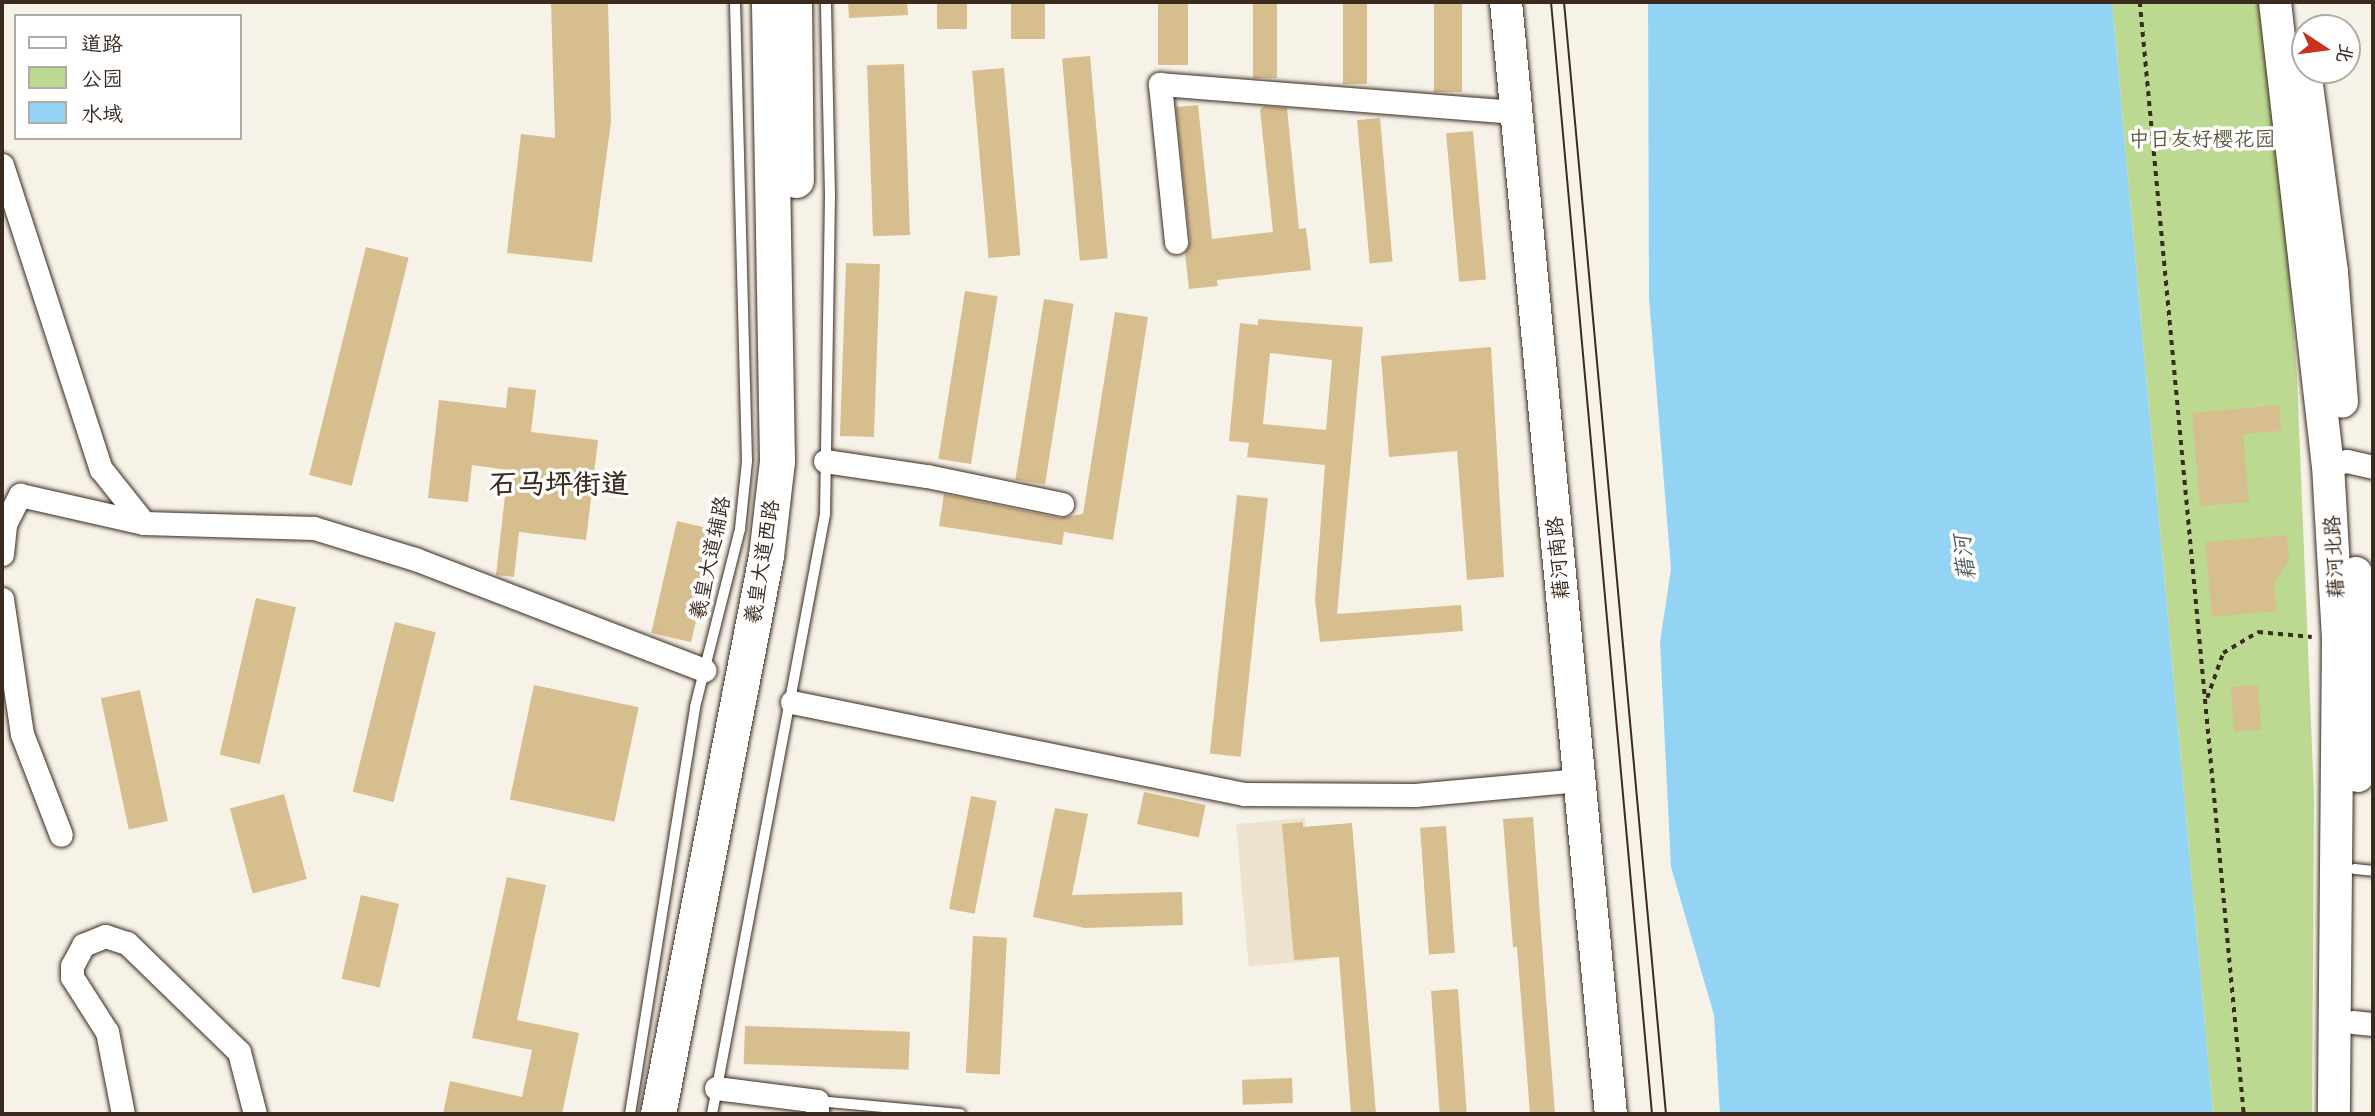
<!DOCTYPE html>
<meta charset="utf-8">
<style>
body{margin:0}
#map{position:relative;width:2375px;height:1116px;overflow:hidden;background:#f7f2e8;font-family:Itim,"LXGW WenKai TC",sans-serif}
div>[style]{position:absolute}
[style*='--x']{left:calc(var(--x)*1px);top:calc(var(--y)*1px);width:calc(var(--w)*1px);rotate:calc(var(--a)*1deg)}
.built>*{inset:0;background:#ede2cd;transform-origin:0 0}
.green>*{inset:0;background:#bcd992}
.water>*{inset:0;background:#93d4f4}
.building>*{inset:0;background:#d7be8e;transform-origin:0 0}
.path>*{height:3.5px;margin-top:-1.75px;transform-origin:0;background:repeating-linear-gradient(90deg,#3b2a1e 0 5px,transparent 0 10px)}
.roads{filter:drop-shadow(0 0 2px #3b2a1e) drop-shadow(0 0 2px #3b2a1e)}
.lane>*{height:10px;margin:-5px;padding:0 5px;transform-origin:5px;border-radius:5px;background:#fff}
.street>*{height:23px;margin:-11.5px;padding:0 11.5px;transform-origin:11.5px;border-radius:11.5px;background:#fff}
.secondary>*{height:32px;margin:-16px;padding:0 16px;transform-origin:16px;border-radius:16px;background:#fff}
.primary>*{height:35px;margin:-17.5px;padding:0 17.5px;transform-origin:17.5px;border-radius:17.5px;background:#fff}
.tram>*{height:2px;margin:-1px;padding:0 1px;transform-origin:1px;border-radius:1px;background:#3b2a1e}
span{translate:-50% -50%;white-space:nowrap;text-align:center;line-height:1.15;-webkit-text-stroke:7px #fff;paint-order:stroke}
.park-label{font-size:21px;color:#5b563b}
.street-label{font-size:21px;color:#3b2a1e}
.water-label{font-size:23px;color:#555d5e;font-style:italic}
.district-label{font-size:28px;color:#3b2a1e;font-weight:700}
.frame{position:absolute;inset:0;border:4px solid #3b2a1e;pointer-events:none}
.legend{position:absolute;left:14px;top:14px;width:228px;height:126px;box-sizing:border-box;background:#fff;border:2px solid #b1aaa5;margin:0;padding:9px 12px;list-style:none;font-size:21px;color:#3b2a1e}
.legend li{display:flex;align-items:center;gap:14px;height:35px}
.legend b{width:35px;border:2px solid #b1aaa5}
.north{position:absolute;left:2291px;top:14px;width:70px;height:70px;box-sizing:border-box;background:#fff;border:2px solid #b1aaa5;border-radius:50%;rotate:103deg;font-size:19px;font-weight:700;line-height:28px;text-align:center;color:#3b2a1e}
.north::after{content:'';display:block;margin:auto;width:24px;height:32px;background:#c8321e;clip-path:polygon(50% 0,100% 100%,50% 72%,0 100%)}
</style>
<div id="map">
<div class="built">
<i style="left:1305px;top:818px;width:143px;height:69px;rotate:85deg"></i>
</div>
<div class="green">
<i style="clip-path:polygon(2112px 2px,2261px 2px,2279px 130px,2297px 377px,2314px 796px,2312px 1114px,2213px 1114px)"></i>
</div>
<div class="water">
<i style="clip-path:polygon(1648px 2px,2112px 2px,2213px 1114px,1720px 1114px,1714px 1015px,1671px 867px,1660px 642px,1671px 569px,1649px 298px)"></i>
</div>
<div class="building">
<i style="clip-path:polygon(551px 2px,608px 2px,611px 122px,592px 262px,507px 253px,521px 134px,555px 138px)"></i>
<i style="clip-path:polygon(848px 2px,907px 2px,908px 15px,849px 18px)"></i>
<i style="left:937px;top:2px;width:30px;height:27px"></i>
<i style="left:1011px;top:2px;width:34px;height:37px"></i>
<i style="left:1158px;top:2px;width:30px;height:63px"></i>
<i style="left:1253px;top:2px;width:24px;height:76px"></i>
<i style="left:1343px;top:2px;width:24px;height:82px"></i>
<i style="left:1434px;top:2px;width:28px;height:90px"></i>
<i style="left:1090px;top:56px;width:203px;height:28px;rotate:85deg"></i>
<i style="left:904px;top:64px;width:171px;height:37px;rotate:88deg"></i>
<i style="left:1004px;top:68px;width:188px;height:32px;rotate:85deg"></i>
<i style="clip-path:polygon(1198px 105px,1212px 239px,1273px 232px,1260px 110px,1264px 106px,1287px 108px,1299px 229px,1306px 228px,1311px 270px,1217px 280px,1218px 286px,1189px 289px,1185px 253px,1190px 241px,1176px 107px)"></i>
<i style="left:1380px;top:118px;width:144px;height:23px;rotate:85deg"></i>
<i style="left:1473px;top:131px;width:149px;height:27px;rotate:85deg"></i>
<i style="left:366px;top:247px;width:44px;height:235px;rotate:14deg"></i>
<i style="left:846px;top:263px;width:34px;height:173px;rotate:2deg"></i>
<i style="left:965px;top:291px;width:33px;height:170px;rotate:9deg"></i>
<i style="left:1044px;top:299px;width:30px;height:183px;rotate:9deg"></i>
<i style="clip-path:polygon(1115px 312px,1148px 317px,1113px 540px,1064px 532px,1062px 545px,939px 526px,944px 494px,1059px 518px,1083px 514px)"></i>
<i style="clip-path:polygon(evenodd,1258px 319px,1363px 327px,1337px 614px,1461px 605px,1463px 631px,1320px 642px,1315px 600px,1325px 465px,1247px 457px,1249px 443px,1229px 441px,1240px 323px,1258px 325px,1258px 319px,1270px 353px,1332px 360px,1326px 430px,1263px 424px,1270px 353px)"></i>
<i style="clip-path:polygon(1491px 347px,1504px 577px,1467px 580px,1457px 451px,1389px 457px,1381px 356px)"></i>
<i style="clip-path:polygon(508px 387px,536px 390px,531px 432px,598px 440px,586px 540px,519px 532px,514px 577px,496px 575px,508px 470px,472px 465px,468px 502px,428px 498px,439px 400px,506px 408px)"></i>
<i style="clip-path:polygon(2279px 405px,2281px 431px,2243px 434px,2249px 502px,2200px 506px,2192px 413px)"></i>
<i style="left:1237px;top:495px;width:31px;height:260px;rotate:6deg"></i>
<i style="left:677px;top:521px;width:41px;height:115px;rotate:13deg"></i>
<i style="clip-path:polygon(2287px 535px,2289px 560px,2274px 583px,2277px 611px,2212px 617px,2205px 542px)"></i>
<i style="left:256px;top:598px;width:41px;height:161px;rotate:13deg"></i>
<i style="left:395px;top:622px;width:42px;height:175px;rotate:14deg"></i>
<i style="left:534px;top:685px;width:107px;height:117px;rotate:12deg"></i>
<i style="left:2258px;top:685px;width:45px;height:27px;rotate:86deg"></i>
<i style="left:140px;top:690px;width:134px;height:40px;rotate:78deg"></i>
<i style="left:1144px;top:792px;width:63px;height:33px;rotate:12deg"></i>
<i style="left:284px;top:794px;width:88px;height:56px;rotate:75deg"></i>
<i style="left:971px;top:796px;width:26px;height:115px;rotate:11deg"></i>
<i style="clip-path:polygon(1055px 808px,1088px 814px,1072px 895px,1182px 892px,1183px 925px,1085px 928px,1033px 917px)"></i>
<i style="clip-path:polygon(1533px 817px,1544px 972px,1555px 1114px,1530px 1114px,1517px 947px,1513px 947px,1503px 819px)"></i>
<i style="clip-path:polygon(1303px 822px,1303px 827px,1352px 823px,1376px 1114px,1351px 1114px,1339px 957px,1294px 960px,1282px 824px)"></i>
<i style="left:1446px;top:826px;width:127px;height:26px;rotate:86deg"></i>
<i style="clip-path:polygon(507px 877px,546px 885px,517px 1020px,579px 1033px,562px 1114px,443px 1114px,450px 1081px,522px 1097px,532px 1050px,472px 1038px)"></i>
<i style="left:361px;top:895px;width:39px;height:86px;rotate:13deg"></i>
<i style="left:973px;top:936px;width:34px;height:137px;rotate:3deg"></i>
<i style="left:1458px;top:989px;width:125px;height:27px;rotate:86deg"></i>
<i style="left:745px;top:1026px;width:165px;height:38px;rotate:2deg"></i>
<i style="left:1292px;top:1078px;width:25px;height:50px;rotate:88deg"></i>
</div>
<div class="path">
<i style="--x:2140;--y:2;--w:1117;--a:84.66"></i>
<i style="--x:2207;--y:698;--w:48;--a:-70.4"></i>
<i style="--x:2223;--y:653;--w:41;--a:-31"></i>
<i style="--x:2258;--y:632;--w:54;--a:5.3"></i>
</div>
<div class="roads">
<div class="lane">
<i style="--x:2355;--y:869;--w:18;--a:6"></i>
<i style="--x:817;--y:1101;--w:144;--a:5.2"></i>
<i style="--x:630;--y:1114;--w:412;--a:-80.9"></i>
<i style="--x:695;--y:707;--w:184;--a:-75.8"></i>
<i style="--x:740;--y:529;--w:68;--a:-84.1"></i>
<i style="--x:747;--y:461;--w:459;--a:-91.5"></i>
<i style="--x:712;--y:1114;--w:611;--a:-79.33"></i>
<i style="--x:825;--y:514;--w:318;--a:-89.1"></i>
<i style="--x:830;--y:196;--w:194;--a:-91.2"></i>
</div>
<div class="street">
<i style="--x:2;--y:165;--w:320;--a:72"></i>
<i style="--x:101;--y:469;--w:69;--a:51.5"></i>
<i style="--x:1176;--y:242;--w:159;--a:-95.8"></i>
<i style="--x:1160;--y:84;--w:357;--a:4.5"></i>
<i style="--x:825;--y:461;--w:103;--a:8.4"></i>
<i style="--x:927;--y:476;--w:138;--a:11.7"></i>
<i style="--x:2328;--y:465;--w:19;--a:-12"></i>
<i style="--x:2347;--y:461;--w:27;--a:13"></i>
<i style="--x:2;--y:554;--w:30;--a:-84"></i>
<i style="--x:5;--y:524;--w:33;--a:-63"></i>
<i style="--x:20;--y:495;--w:127;--a:12.7"></i>
<i style="--x:144;--y:523;--w:170;--a:1.7"></i>
<i style="--x:314;--y:528;--w:106;--a:17.1"></i>
<i style="--x:415;--y:559;--w:310;--a:21"></i>
<i style="--x:2;--y:599;--w:136;--a:81.6"></i>
<i style="--x:22;--y:734;--w:108;--a:68.9"></i>
<i style="--x:792;--y:702;--w:461;--a:11.5"></i>
<i style="--x:1244;--y:794;--w:171;--a:0.3"></i>
<i style="--x:1415;--y:795;--w:165;--a:-5.2"></i>
<i style="--x:2353;--y:1022;--w:20;--a:6"></i>
<i style="--x:716;--y:1088;--w:102;--a:7.3"></i>
<i style="--x:817;--y:1101;--w:13;--a:90"></i>
<i style="--x:123;--y:1114;--w:84;--a:-101"></i>
<i style="--x:107;--y:1032;--w:65;--a:-122.5"></i>
<i style="--x:72;--y:977;--w:11;--a:-90"></i>
<i style="--x:72;--y:966;--w:24;--a:-62"></i>
<i style="--x:83;--y:945;--w:24;--a:-22"></i>
<i style="--x:105;--y:936;--w:23;--a:18"></i>
<i style="--x:127;--y:943;--w:156;--a:44.2"></i>
<i style="--x:239;--y:1052;--w:64;--a:75.5"></i>
</div>
<div class="secondary">
<i style="--x:1506;--y:2;--w:1117;--a:84.61"></i>
<i style="--x:2275;--y:2;--w:466;--a:83.5"></i>
<i style="--x:2328;--y:465;--w:174;--a:86.7"></i>
<i style="--x:2338;--y:639;--w:475;--a:90.5"></i>
<i style="--x:2305;--y:70;--w:204;--a:82.4"></i>
<i style="--x:2332;--y:272;--w:130;--a:85.6"></i>
<i style="--x:2356;--y:573;--w:67;--a:85.7"></i>
<i style="--x:2361;--y:640;--w:136;--a:91.3"></i>
</div>
<div class="primary">
<i style="--x:794;--y:2;--w:178;--a:89.4"></i>
<i style="--x:658;--y:1114;--w:568;--a:-79.05"></i>
<i style="--x:766;--y:556;--w:96;--a:-83.4"></i>
<i style="--x:777;--y:461;--w:459;--a:-91"></i>
</div>
</div>
<div class="tram">
<i style="--x:1551;--y:2;--w:1117;--a:84.81"></i>
<i style="--x:1564;--y:2;--w:1117;--a:84.76"></i>
</div>
<div class="park-label">
<span style="left:2202px;top:139px">中日友好樱花园</span>
</div>
<div class="street-label">
<span style="left:2334px;top:557px;rotate:-93deg">藉河北路</span>
<span style="left:710px;top:558px;rotate:-78deg">羲皇大道辅路</span>
<span style="left:1558px;top:558px;rotate:-95deg">藉河南路</span>
<span style="left:762px;top:562px;rotate:-81deg">羲皇大道西路</span>
</div>
<div class="water-label">
<span style="left:1964px;top:558px;rotate:-97deg">藉河</span>
</div>
<div class="district-label">
<span style="left:559px;top:483px">石马坪街道</span>
</div>
<div class="frame"></div>
<ul class="legend">
<li><b style="height:9px;background:#fff"></b>道路</li>
<li><b style="height:19px;background:#bcd992"></b>公园</li>
<li><b style="height:19px;background:#93d4f4"></b>水域</li>
</ul>
<div class="north">北</div>
</div>
